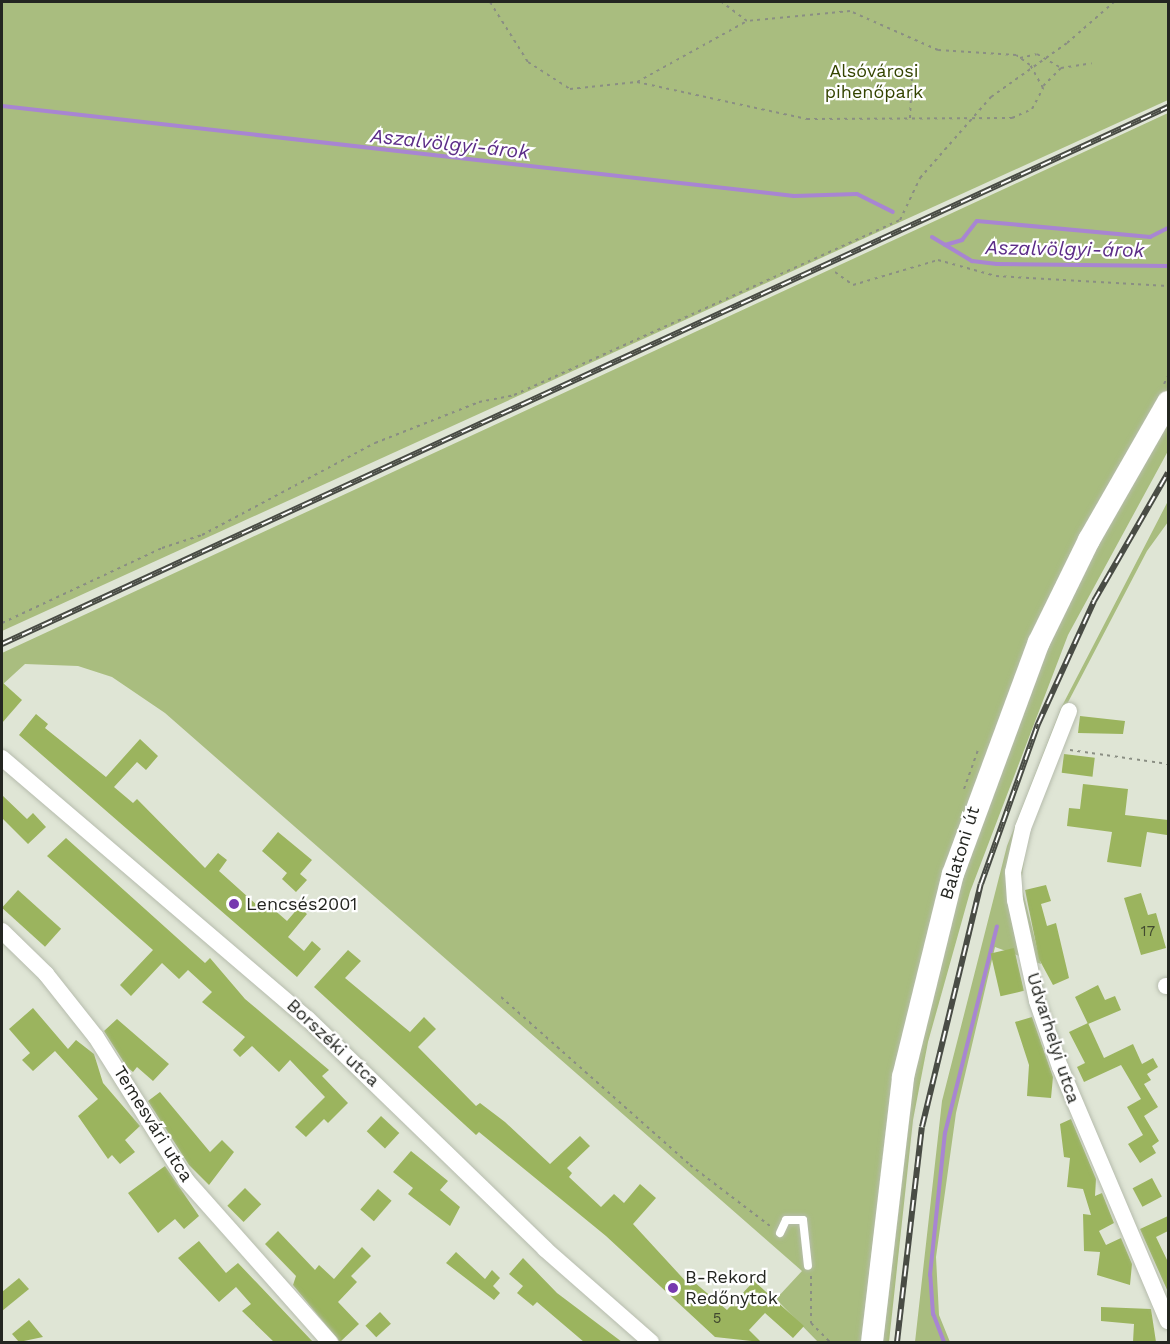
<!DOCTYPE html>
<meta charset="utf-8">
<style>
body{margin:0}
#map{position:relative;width:1170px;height:1344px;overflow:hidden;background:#dfe5d5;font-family:"Work Sans",sans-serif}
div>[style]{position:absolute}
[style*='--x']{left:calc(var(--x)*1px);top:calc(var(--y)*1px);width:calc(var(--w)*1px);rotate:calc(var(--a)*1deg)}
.green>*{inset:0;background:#a9bd7f}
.stream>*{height:4px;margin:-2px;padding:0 2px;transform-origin:2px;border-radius:2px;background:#a885d2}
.building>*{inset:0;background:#9bb45e;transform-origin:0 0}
.path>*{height:2px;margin-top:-1px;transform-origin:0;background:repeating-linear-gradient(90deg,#8a8e83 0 3px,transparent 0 7.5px)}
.roads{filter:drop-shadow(0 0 2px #b6bcad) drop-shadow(0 0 2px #b6bcad)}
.service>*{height:8px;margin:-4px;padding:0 4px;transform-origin:4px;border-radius:4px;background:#fff}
.minor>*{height:16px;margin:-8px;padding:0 8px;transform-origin:8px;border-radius:8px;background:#fff}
.secondary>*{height:22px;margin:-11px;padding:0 11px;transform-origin:11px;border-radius:11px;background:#fff}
.rail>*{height:6px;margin-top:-3px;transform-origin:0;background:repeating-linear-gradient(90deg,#fff 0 11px,#494c45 0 22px);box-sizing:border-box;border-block:2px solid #494c45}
.dots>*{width:16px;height:16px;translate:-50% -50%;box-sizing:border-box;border:3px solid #fff;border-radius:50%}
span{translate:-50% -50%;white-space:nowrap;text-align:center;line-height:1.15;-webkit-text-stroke:4.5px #fff;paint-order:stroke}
.number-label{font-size:15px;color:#424a30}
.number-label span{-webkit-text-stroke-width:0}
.park-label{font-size:18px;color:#344400}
.street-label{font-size:18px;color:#242621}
.poi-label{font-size:18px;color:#242621}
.left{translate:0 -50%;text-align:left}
.water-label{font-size:20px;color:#5c2d88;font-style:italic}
.frame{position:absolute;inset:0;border:3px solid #242621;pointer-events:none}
</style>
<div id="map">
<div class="green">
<i style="clip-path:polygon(2px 2px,1168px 2px,1168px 100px,2px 631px)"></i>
<i style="clip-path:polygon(1168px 113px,1168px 451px,1068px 635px,970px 892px,928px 1042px,913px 1120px,889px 1342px,818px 1342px,776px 1299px,802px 1271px,165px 713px,112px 677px,78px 666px,25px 664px,2px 685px,2px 653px)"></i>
<i style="clip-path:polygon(1168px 501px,1168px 522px,1147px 551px,1065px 708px,1029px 823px,1021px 884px,1041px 964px,995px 947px,956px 1113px,936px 1257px,939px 1315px,950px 1342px,915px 1342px,942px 1101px,1007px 846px,1061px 708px)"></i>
</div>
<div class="stream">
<i style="--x:2;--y:106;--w:797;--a:6.48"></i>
<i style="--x:794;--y:196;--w:63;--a:-1.8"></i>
<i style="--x:857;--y:194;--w:40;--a:26.6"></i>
<i style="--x:932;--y:237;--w:47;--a:31"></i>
<i style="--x:972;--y:261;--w:25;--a:7"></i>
<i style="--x:997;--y:264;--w:171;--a:0.7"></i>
<i style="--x:945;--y:245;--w:18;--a:-16"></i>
<i style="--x:962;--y:240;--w:24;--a:-52"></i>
<i style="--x:977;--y:221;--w:174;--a:5.3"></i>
<i style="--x:1150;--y:237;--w:20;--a:-27"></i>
<i style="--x:944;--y:1342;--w:30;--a:-111"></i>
<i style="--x:933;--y:1314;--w:39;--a:-94"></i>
<i style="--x:930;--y:1275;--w:143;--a:-84"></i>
<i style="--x:945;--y:1133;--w:213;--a:-75.9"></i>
</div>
<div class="building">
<i style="clip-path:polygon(2px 682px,22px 700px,2px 723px)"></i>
<i style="clip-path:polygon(36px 714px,48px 724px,45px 728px,106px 777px,140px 739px,158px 756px,146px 770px,137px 762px,114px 787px,133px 803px,137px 799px,205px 868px,218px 853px,227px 860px,219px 871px,258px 906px,263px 900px,287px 921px,299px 907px,307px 914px,288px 937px,304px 951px,312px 941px,321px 949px,297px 977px,19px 735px)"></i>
<i style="clip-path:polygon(1080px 716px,1125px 721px,1123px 734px,1078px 733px)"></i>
<i style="left:1064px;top:754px;width:31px;height:19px;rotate:7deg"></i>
<i style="clip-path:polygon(1083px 784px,1128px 789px,1125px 815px,1168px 820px,1167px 835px,1147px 832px,1141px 867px,1107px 862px,1112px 832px,1067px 826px,1069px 808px,1080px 809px)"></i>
<i style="clip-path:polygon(2px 795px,27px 819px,33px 813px,46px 827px,28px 844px,2px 818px)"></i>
<i style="clip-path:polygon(278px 832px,312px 860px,300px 874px,307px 880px,296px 892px,282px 879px,287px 873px,262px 851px)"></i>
<i style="clip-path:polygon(66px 838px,205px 963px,210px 958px,245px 999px,329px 1070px,322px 1076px,348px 1103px,328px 1123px,324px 1119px,306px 1137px,295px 1127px,325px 1097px,290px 1060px,279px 1072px,252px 1046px,240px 1057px,233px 1050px,245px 1037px,202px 1002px,212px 992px,188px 970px,179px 979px,162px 963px,131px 996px,120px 985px,153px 950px,47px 856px)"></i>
<i style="clip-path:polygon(1046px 885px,1051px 901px,1041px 904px,1047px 926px,1056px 923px,1069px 978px,1053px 985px,1039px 959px,1025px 890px)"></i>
<i style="left:18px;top:890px;width:58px;height:24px;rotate:42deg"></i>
<i style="clip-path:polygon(1141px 893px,1148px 915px,1156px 913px,1166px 948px,1141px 955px,1124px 898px)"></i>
<i style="left:1014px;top:948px;width:44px;height:24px;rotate:77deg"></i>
<i style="clip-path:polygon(348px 950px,361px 961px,345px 978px,410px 1032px,424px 1017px,436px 1029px,418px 1047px,476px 1106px,480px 1103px,505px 1122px,550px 1164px,580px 1136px,590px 1146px,567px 1168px,572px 1173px,569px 1177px,601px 1207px,614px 1194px,624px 1203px,640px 1184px,656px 1198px,633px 1224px,690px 1286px,694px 1282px,727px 1310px,754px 1281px,804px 1326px,793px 1338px,765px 1313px,749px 1330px,761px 1342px,715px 1337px,606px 1236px,479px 1132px,476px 1135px,314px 987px)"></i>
<i style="clip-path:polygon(1098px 985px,1105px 1000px,1115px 996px,1121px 1010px,1088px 1024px,1075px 997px)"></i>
<i style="clip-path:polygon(33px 1008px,68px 1049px,76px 1040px,94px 1054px,103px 1083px,140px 1126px,125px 1140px,135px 1152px,120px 1164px,112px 1155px,108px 1159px,78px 1116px,98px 1099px,74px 1072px,55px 1051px,33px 1071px,22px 1060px,30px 1053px,9px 1029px)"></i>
<i style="clip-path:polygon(1032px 1017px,1053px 1077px,1051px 1098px,1027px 1096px,1029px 1065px,1015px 1022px)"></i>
<i style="clip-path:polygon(117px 1019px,169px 1064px,153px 1081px,137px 1067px,133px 1072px,127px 1067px,104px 1031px)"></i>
<i style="clip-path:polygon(1088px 1023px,1104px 1058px,1133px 1044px,1142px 1064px,1153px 1058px,1158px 1067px,1147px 1074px,1151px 1080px,1144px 1084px,1158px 1107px,1144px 1116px,1159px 1141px,1152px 1146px,1156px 1153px,1140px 1163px,1128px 1144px,1143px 1135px,1127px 1107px,1141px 1099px,1121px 1065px,1084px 1082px,1077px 1067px,1085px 1063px,1069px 1032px)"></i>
<i style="clip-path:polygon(160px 1092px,210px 1152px,222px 1140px,234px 1152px,209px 1185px,189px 1165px,148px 1101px)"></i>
<i style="left:381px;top:1116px;width:25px;height:21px;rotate:43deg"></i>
<i style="clip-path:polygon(1071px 1119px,1096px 1179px,1095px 1196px,1102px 1193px,1114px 1223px,1099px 1231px,1106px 1245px,1121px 1238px,1132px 1264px,1130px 1285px,1097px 1275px,1100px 1252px,1084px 1251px,1083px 1214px,1091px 1215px,1083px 1189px,1067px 1187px,1070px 1158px,1064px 1157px,1060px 1124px)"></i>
<i style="clip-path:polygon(411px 1151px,448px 1181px,440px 1190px,460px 1207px,450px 1226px,408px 1194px,413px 1188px,393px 1172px)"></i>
<i style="clip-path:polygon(165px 1166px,199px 1216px,184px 1229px,175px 1219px,158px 1233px,128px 1193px)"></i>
<i style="left:1152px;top:1178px;width:21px;height:22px;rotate:62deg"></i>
<i style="left:245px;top:1188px;width:23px;height:25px;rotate:45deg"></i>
<i style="left:378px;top:1189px;width:18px;height:27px;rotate:41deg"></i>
<i style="clip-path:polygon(1168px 1216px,1168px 1231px,1156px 1237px,1168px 1262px,1168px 1292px,1140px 1229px)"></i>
<i style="clip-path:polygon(278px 1231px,315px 1270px,319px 1265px,334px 1279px,362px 1247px,371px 1256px,351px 1276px,357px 1282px,338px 1302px,359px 1324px,340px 1342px,293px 1285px,296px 1276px,265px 1244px)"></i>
<i style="clip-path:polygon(199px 1241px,226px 1273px,238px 1263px,313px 1342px,274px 1342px,242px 1311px,251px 1304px,236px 1287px,219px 1302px,178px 1258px)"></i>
<i style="clip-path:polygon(456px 1252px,485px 1279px,492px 1270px,500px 1278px,493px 1286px,500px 1293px,494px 1300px,446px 1263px)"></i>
<i style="clip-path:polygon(523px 1258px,557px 1293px,622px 1342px,584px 1342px,537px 1302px,533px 1306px,517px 1293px,523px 1286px,509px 1274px)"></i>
<i style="clip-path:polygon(19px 1278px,29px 1289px,2px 1311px,2px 1292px)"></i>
<i style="clip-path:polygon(1101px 1307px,1151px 1309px,1156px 1342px,1133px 1342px,1134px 1324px,1101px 1321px)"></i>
<i style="left:380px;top:1312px;width:16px;height:20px;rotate:47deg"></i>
<i style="clip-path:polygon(29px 1320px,43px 1337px,19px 1342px,12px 1334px)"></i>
</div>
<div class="path">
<i style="--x:490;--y:2;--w:71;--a:57.7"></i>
<i style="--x:528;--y:62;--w:50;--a:32.7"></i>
<i style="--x:570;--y:89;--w:67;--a:-6"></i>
<i style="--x:637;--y:82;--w:174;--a:12.3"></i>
<i style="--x:807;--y:119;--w:205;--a:-0.3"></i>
<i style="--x:1012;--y:118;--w:22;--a:-24"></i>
<i style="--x:1032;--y:109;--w:24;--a:-62"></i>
<i style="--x:1043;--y:88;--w:26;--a:-119"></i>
<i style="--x:1030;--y:65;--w:17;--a:-144"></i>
<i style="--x:1016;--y:55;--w:78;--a:-176.3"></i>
<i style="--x:938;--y:50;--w:96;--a:-156.1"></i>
<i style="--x:850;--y:11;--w:103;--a:174.5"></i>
<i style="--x:747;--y:21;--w:31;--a:-143"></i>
<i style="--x:1020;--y:58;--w:17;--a:-13"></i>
<i style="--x:1037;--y:54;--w:28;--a:30"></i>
<i style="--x:1061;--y:68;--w:25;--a:135"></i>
<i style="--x:1061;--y:68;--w:31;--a:-9"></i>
<i style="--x:637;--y:82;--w:126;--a:-29"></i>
<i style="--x:910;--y:118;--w:43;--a:-87.3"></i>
<i style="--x:835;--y:272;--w:22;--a:36"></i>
<i style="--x:853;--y:285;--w:89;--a:-16.4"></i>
<i style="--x:938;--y:260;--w:60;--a:15.4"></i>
<i style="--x:996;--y:276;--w:172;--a:3.3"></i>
<i style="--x:1164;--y:384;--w:9;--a:-63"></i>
<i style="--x:2;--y:623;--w:177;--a:-25.1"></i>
<i style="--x:162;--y:548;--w:42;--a:-18"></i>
<i style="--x:202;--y:535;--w:196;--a:-28"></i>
<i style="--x:375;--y:443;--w:112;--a:-21.5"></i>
<i style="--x:479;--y:402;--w:36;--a:-11"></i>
<i style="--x:514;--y:395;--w:424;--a:-24.4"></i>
<i style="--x:900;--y:220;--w:47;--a:-64.5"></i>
<i style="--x:920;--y:178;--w:108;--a:-48.8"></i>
<i style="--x:991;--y:97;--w:93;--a:-35.4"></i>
<i style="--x:1067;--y:43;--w:62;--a:-41.1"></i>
<i style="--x:1070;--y:750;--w:99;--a:8.1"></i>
<i style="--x:964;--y:789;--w:41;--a:-70.3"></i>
<i style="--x:501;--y:997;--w:253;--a:41.6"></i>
<i style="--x:690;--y:1165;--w:101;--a:37.3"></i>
<i style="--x:811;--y:1276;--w:47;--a:90"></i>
<i style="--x:811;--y:1323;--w:27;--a:45"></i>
</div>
<div class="roads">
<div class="service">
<i style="--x:780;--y:1233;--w:14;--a:-65"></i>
<i style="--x:786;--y:1220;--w:17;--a:0"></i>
<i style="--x:803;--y:1220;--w:46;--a:83.8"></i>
</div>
<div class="minor">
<i style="--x:1069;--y:711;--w:126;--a:111.5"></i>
<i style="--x:1023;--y:828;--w:45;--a:102.8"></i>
<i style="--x:1013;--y:872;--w:28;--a:86"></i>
<i style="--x:1015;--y:900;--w:103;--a:77.7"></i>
<i style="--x:1037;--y:1001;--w:70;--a:70.8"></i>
<i style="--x:1060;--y:1067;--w:276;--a:67"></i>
<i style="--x:2;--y:758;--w:402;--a:40.5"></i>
<i style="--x:308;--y:1019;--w:330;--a:44.1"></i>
<i style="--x:545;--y:1249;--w:141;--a:41.3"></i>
<i style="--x:2;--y:931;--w:62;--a:44.3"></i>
<i style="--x:46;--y:974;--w:80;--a:51.6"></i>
<i style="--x:96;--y:1037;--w:169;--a:57.8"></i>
<i style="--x:186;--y:1180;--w:217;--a:48.4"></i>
<i style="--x:1166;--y:986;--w:2;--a:0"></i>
</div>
<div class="secondary">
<i style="--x:872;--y:1342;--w:267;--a:-83.3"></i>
<i style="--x:903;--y:1077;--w:209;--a:-76.2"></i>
<i style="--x:953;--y:874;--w:247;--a:-69.7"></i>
<i style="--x:1039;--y:642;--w:114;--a:-63.9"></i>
<i style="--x:1089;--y:540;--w:159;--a:-60.2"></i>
</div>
</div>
<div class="rail">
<i style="--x:2;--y:644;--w:1284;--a:-24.73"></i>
<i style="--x:897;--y:1342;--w:216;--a:-83.4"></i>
<i style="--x:922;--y:1127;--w:250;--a:-76.4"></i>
<i style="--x:981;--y:884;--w:170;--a:-70.4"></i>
<i style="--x:1038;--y:724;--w:135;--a:-65.5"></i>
<i style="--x:1094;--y:601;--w:148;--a:-60"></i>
</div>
<div class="dots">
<i style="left:234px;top:904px;background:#7739af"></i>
<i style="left:673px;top:1288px;background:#7739af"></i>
</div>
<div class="number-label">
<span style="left:1148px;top:932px">17</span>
<span style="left:717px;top:1319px">5</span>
</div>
<div class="park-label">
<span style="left:874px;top:82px">Alsóvárosi<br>pihenőpark</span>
</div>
<div class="street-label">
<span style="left:960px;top:853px;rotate:-73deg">Balatoni út</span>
<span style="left:1053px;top:1038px;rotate:72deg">Udvarhelyi utca</span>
<span style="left:333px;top:1043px;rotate:43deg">Borszéki utca</span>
<span style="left:153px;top:1124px;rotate:58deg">Temesvári utca</span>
</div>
<div class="poi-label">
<span class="left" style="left:246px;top:904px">Lencsés2001</span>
<span class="left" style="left:685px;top:1288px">B-Rekord<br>Redőnytok</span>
</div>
<div class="water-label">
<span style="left:450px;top:144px;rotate:6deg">Aszalvölgyi-árok</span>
<span style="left:1065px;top:249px;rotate:1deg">Aszalvölgyi-árok</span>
</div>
<div class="frame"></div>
</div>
